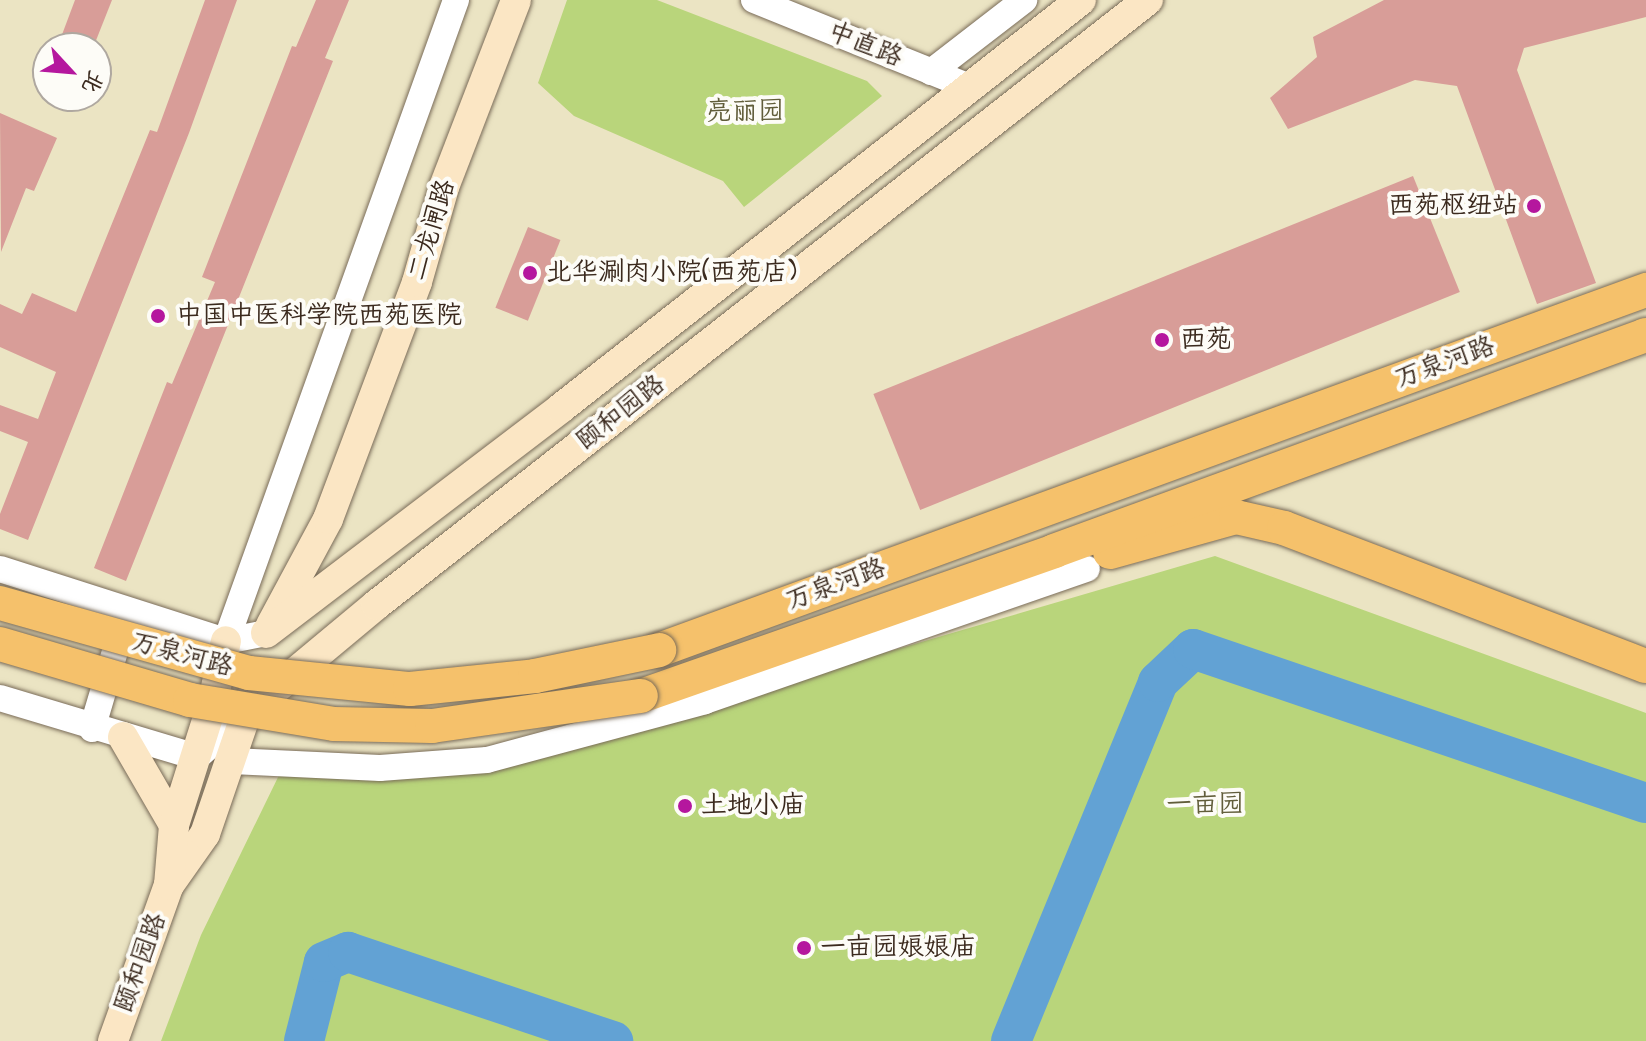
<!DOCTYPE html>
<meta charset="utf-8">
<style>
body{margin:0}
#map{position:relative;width:1646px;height:1041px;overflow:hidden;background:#ebe4c3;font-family:"Architects Daughter","LXGW WenKai TC",sans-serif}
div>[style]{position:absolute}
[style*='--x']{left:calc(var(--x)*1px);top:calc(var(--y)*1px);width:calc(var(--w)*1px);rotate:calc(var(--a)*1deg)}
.green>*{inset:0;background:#b9d57b}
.river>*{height:40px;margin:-20px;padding:0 20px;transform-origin:20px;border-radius:20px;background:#62a2d4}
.building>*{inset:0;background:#d89d98;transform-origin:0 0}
.roads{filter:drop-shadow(0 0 2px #796b58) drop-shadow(0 0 2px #796b58)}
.tertiary>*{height:26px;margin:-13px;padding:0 13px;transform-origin:13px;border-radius:13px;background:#fff}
.secondary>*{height:30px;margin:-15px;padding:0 15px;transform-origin:15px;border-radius:15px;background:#fbe6c4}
.trunk>*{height:34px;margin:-17px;padding:0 17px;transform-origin:17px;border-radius:17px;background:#f5c16b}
.bridges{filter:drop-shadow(0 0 2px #796b58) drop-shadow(0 0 2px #796b58)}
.trunk-bridge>*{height:34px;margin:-17px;padding:0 17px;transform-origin:17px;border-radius:17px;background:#f5c16b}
.dots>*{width:22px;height:22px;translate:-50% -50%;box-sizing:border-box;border:4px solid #fdfcf7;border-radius:50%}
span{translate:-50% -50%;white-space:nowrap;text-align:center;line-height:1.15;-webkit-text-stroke:8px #fdfcf7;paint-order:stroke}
.street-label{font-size:26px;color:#3b2a1e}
.park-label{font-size:26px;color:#615d3a}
.poi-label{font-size:26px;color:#3b2a1e}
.right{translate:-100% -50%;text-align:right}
.left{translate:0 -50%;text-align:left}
.north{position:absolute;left:32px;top:32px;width:80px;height:80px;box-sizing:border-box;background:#fdfcf7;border:2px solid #afa8a0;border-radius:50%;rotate:116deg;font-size:22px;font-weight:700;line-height:32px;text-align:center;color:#3b2a1e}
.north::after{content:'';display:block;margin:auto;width:28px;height:36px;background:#b5179e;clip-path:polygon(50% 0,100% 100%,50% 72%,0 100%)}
</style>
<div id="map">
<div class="green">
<i style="clip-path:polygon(567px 0,657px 0,867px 81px,882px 96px,744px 207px,723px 181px,574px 116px,538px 83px)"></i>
<i style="clip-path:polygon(1215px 556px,1646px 713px,1646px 1041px,161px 1041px,201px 935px,282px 769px,477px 772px)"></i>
</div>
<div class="river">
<i style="--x:304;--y:1041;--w:81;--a:-75.8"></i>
<i style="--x:324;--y:962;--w:26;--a:-23"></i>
<i style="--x:348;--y:952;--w:280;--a:18.6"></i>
<i style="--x:1011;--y:1041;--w:388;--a:-67.7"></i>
<i style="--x:1158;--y:682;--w:48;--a:-43.3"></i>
<i style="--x:1193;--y:649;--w:478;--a:18.8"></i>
</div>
<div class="building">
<i style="clip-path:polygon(75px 0,112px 0,93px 48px,57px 48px)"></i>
<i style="clip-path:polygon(205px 0,237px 0,189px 133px,28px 540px,0 529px,0 514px,28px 442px,0 431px,0 405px,38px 419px,56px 372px,0 347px,0 304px,22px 314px,32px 293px,76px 312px,150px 130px,157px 132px)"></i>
<i style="clip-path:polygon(316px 0,349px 0,325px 58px,333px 61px,126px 581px,94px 568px,167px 382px,172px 384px,215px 282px,202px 277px,292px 46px,296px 47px)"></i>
<i style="clip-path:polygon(1384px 0,1646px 0,1646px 17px,1524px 48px,1517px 70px,1596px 283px,1537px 304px,1457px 86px,1415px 80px,1288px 129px,1270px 98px,1317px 57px,1313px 37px)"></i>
<i style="clip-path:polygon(0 113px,57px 138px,34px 191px,26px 188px,1px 252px)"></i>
<i style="left:1413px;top:176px;width:125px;height:582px;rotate:68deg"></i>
<i style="left:528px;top:227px;width:35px;height:87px;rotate:22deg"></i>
</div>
<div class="roads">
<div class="tertiary">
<i style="--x:754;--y:0;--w:232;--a:22"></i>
<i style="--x:931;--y:72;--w:118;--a:-37.7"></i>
<i style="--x:0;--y:569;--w:237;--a:17.7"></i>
<i style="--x:226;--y:641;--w:41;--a:-11.3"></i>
<i style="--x:226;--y:641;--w:681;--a:-70.26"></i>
<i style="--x:0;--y:698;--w:206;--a:16.7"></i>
<i style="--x:197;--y:757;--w:71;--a:-41.6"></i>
<i style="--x:92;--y:729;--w:113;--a:-73.5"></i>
<i style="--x:232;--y:761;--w:148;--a:2.7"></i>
<i style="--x:380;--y:768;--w:107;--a:-4.3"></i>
<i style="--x:487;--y:760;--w:226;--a:-15.1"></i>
<i style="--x:705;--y:701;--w:404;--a:-19.1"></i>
</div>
<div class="secondary">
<i style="--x:271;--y:625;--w:120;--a:-61.7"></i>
<i style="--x:328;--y:519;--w:253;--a:-69.4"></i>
<i style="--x:417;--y:282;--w:99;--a:-74.1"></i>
<i style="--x:444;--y:187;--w:200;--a:-68.9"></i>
<i style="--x:266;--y:633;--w:371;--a:-37.3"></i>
<i style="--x:561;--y:408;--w:661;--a:-38.12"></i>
<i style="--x:250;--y:710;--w:164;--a:-39.8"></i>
<i style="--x:376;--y:605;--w:981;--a:-38.09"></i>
<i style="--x:123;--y:737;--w:102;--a:59.9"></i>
<i style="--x:169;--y:885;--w:62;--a:-54.8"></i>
<i style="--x:205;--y:834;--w:151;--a:-71.1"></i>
<i style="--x:113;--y:1041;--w:166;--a:-70.3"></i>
<i style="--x:169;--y:885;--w:60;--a:-85.2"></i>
<i style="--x:174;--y:825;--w:130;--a:-72.5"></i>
<i style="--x:213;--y:701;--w:61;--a:-77.8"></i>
</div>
<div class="trunk">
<i style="--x:1110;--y:552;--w:131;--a:-15.5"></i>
<i style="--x:1236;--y:517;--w:49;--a:12.9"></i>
<i style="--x:1284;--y:528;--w:387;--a:20.9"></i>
<i style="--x:659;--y:650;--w:1051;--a:-20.04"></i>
<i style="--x:641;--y:696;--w:438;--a:-19.3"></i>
<i style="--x:1054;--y:551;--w:630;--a:-20.05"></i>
</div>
</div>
<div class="bridges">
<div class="trunk-bridge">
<i style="--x:0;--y:603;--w:259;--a:15.7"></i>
<i style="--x:249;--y:673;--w:162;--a:5.7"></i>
<i style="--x:410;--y:689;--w:126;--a:-5.9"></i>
<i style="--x:535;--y:676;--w:127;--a:-11.8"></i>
<i style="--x:0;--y:644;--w:198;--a:16.4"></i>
<i style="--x:190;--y:700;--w:146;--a:9.5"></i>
<i style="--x:334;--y:724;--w:98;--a:1.2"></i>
<i style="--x:432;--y:726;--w:211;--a:-8.2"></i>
</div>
</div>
<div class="dots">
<i style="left:1534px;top:206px;background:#b5179e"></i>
<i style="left:530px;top:273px;background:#b5179e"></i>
<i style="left:158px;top:316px;background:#b5179e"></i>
<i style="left:1162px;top:340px;background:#b5179e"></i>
<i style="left:685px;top:806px;background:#b5179e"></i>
<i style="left:804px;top:948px;background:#b5179e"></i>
</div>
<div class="street-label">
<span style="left:865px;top:45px;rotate:22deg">中直路</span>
<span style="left:432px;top:230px;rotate:-73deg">二龙闸路</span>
<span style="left:1445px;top:363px;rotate:-20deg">万泉河路</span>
<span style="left:621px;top:413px;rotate:-38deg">颐和园路</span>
<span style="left:836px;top:585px;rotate:-20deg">万泉河路</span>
<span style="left:182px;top:655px;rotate:15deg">万泉河路</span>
<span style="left:141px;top:963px;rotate:-70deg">颐和园路</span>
</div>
<div class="park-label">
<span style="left:745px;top:112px">亮丽园</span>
<span style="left:1205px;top:805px">一亩园</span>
</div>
<div class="poi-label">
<span class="right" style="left:1518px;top:206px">西苑枢纽站</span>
<span class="left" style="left:546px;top:273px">北华涮肉小院(西苑店)</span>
<span class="left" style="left:176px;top:316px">中国中医科学院西苑医院</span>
<span class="left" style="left:1180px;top:340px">西苑</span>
<span class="left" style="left:701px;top:806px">土地小庙</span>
<span class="left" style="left:820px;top:948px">一亩园娘娘庙</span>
</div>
<div class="north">北</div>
</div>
